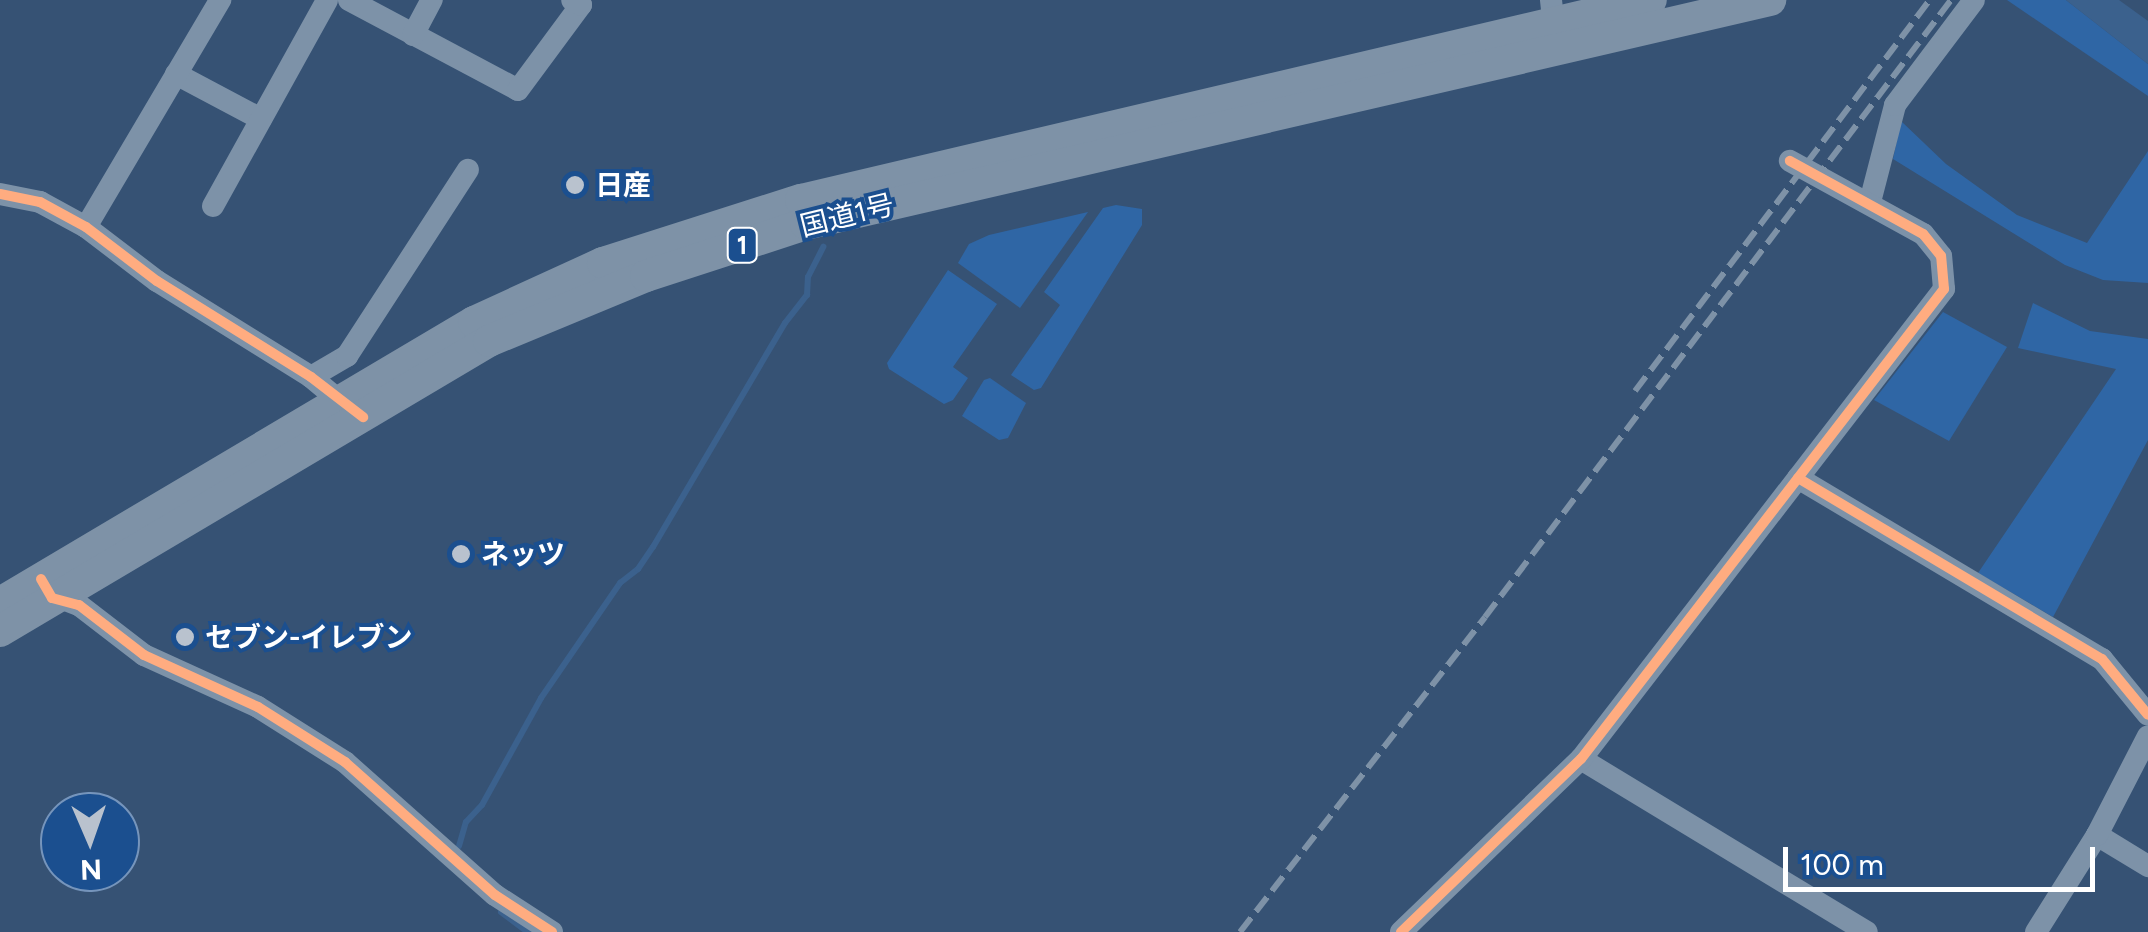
<!DOCTYPE html>
<meta charset="utf-8">
<style>
body{margin:0}
#map{position:relative;width:2148px;height:932px;overflow:hidden;background:#365274;font-family:Figtree,"Noto Sans JP",sans-serif}
div>[style]{position:absolute}
[style*='--x']{left:calc(var(--x)*1px);top:calc(var(--y)*1px);width:calc(var(--w)*1px);rotate:calc(var(--a)*1deg)}
.green>*{inset:0;background:#2f66a5}
.water>*{inset:0;background:#3b618d}
.stream>*{height:6px;margin:-3px;padding:0 3px;transform-origin:3px;border-radius:3px;background:#3b618d}
.minor>*{height:22px;margin:-11px;padding:0 11px;transform-origin:11px;border-radius:11px;background:#7d92a8}
.highway>*{height:32px;margin:-16px;padding:0 16px;transform-origin:16px;border-radius:16px;background:#7e92a7}
.rail>*{height:6px;margin-top:-3px;transform-origin:0;background:repeating-linear-gradient(90deg,#7e92a7 0 18px,transparent 0 26px)}
.cycleway>*{height:10px;margin:-5px;padding:0 5px;transform-origin:5px;border-radius:5px;background:#ffac80}
.dots>*{width:28px;height:28px;translate:-50% -50%;box-sizing:border-box;border:5px solid #1b4f8f;border-radius:50%}
span{translate:-50% -50%;white-space:nowrap;text-align:center;line-height:1.15;-webkit-text-stroke:8px #1b4f8f;paint-order:stroke}
.shield-label span{padding:2px 8px;background:#1b4f8f;border:2px solid;border-radius:8px;-webkit-text-stroke-width:0}
.shield-label{font-size:25px;color:#fff;font-weight:700}
.poi-label{font-size:28px;color:#fff;font-weight:700}
.left{translate:0 -50%;text-align:left}
.street-label{font-size:28px;color:#fff}
.north{position:absolute;left:40px;top:792px;width:100px;height:100px;box-sizing:border-box;background:#1b4f8f;border:2px solid #7695bc;border-radius:50%;rotate:178deg;font-size:28px;font-weight:700;line-height:40px;text-align:center;color:#fff}
.north::after{content:'';display:block;margin:auto;width:35px;height:45px;background:#b9c2ce;clip-path:polygon(50% 0,100% 100%,50% 72%,0 100%)}
.scale{position:absolute;left:1783px;top:847px;width:312px;height:45px;box-sizing:border-box;border:5px solid #fff;border-top:0;padding-left:12px;font-size:30px;line-height:35px;white-space:nowrap;color:#fff;-webkit-text-stroke:8px #1b4f8f;paint-order:stroke}
</style>
<div id="map">
<div class="green">
<i style="clip-path:polygon(2007px 0,2066px 0,2148px 64px,2148px 96px)"></i>
<i style="clip-path:polygon(1901px 121px,1946px 164px,2017px 215px,2087px 243px,2148px 151px,2148px 283px,2103px 280px,2065px 265px,1893px 159px)"></i>
<i style="clip-path:polygon(1116px 205px,1142px 209px,1142px 225px,1041px 388px,1034px 390px,1011px 375px,1060px 305px,1044px 292px,1103px 208px)"></i>
<i style="clip-path:polygon(1088px 212px,1020px 308px,958px 263px,969px 244px,989px 235px)"></i>
<i style="clip-path:polygon(948px 270px,997px 304px,953px 367px,968px 378px,953px 400px,944px 404px,889px 369px,887px 363px)"></i>
<i style="clip-path:polygon(2033px 303px,2090px 331px,2148px 339px,2148px 440px,2053px 617px,1978px 573px,2116px 369px,2018px 348px)"></i>
<i style="clip-path:polygon(1943px 312px,2007px 347px,1949px 441px,1874px 400px)"></i>
<i style="clip-path:polygon(990px 378px,1026px 403px,1008px 438px,999px 440px,962px 416px,984px 380px)"></i>
</div>
<div class="water">
<i style="clip-path:polygon(2066px 0,2119px 0,2148px 21px,2148px 64px)"></i>
</div>
<div class="stream">
<i style="--x:459;--y:846;--w:25;--a:-74"></i>
<i style="--x:466;--y:822;--w:23;--a:-47"></i>
<i style="--x:482;--y:805;--w:122;--a:-61.1"></i>
<i style="--x:541;--y:698;--w:140;--a:-55.5"></i>
<i style="--x:620;--y:583;--w:23;--a:-38"></i>
<i style="--x:638;--y:569;--w:27;--a:-56"></i>
<i style="--x:653;--y:547;--w:260;--a:-59.5"></i>
<i style="--x:785;--y:323;--w:36;--a:-52"></i>
<i style="--x:807;--y:295;--w:18;--a:-87"></i>
<i style="--x:808;--y:277;--w:34;--a:-63"></i>
<i style="--x:501;--y:912;--w:34;--a:37"></i>
</div>
<div class="minor">
<i style="--x:349;--y:0;--w:191;--a:28"></i>
<i style="--x:518;--y:90;--w:106;--a:-53.5"></i>
<i style="--x:581;--y:5;--w:10;--a:-151"></i>
<i style="--x:1551;--y:0;--w:37;--a:84"></i>
<i style="--x:413;--y:35;--w:40;--a:-62"></i>
<i style="--x:176;--y:74;--w:96;--a:27.9"></i>
<i style="--x:0;--y:194;--w:41;--a:11.3"></i>
<i style="--x:40;--y:202;--w:52;--a:28.5"></i>
<i style="--x:86;--y:227;--w:89;--a:37.3"></i>
<i style="--x:157;--y:281;--w:181;--a:31.9"></i>
<i style="--x:311;--y:377;--w:47;--a:39.8"></i>
<i style="--x:1870;--y:202;--w:100;--a:-75.5"></i>
<i style="--x:1895;--y:105;--w:131;--a:-53"></i>
<i style="--x:213;--y:206;--w:235;--a:-61"></i>
<i style="--x:86;--y:227;--w:264;--a:-59.4"></i>
<i style="--x:311;--y:377;--w:42;--a:-30.3"></i>
<i style="--x:347;--y:356;--w:222;--a:-57"></i>
<i style="--x:1798;--y:478;--w:354;--a:30.8"></i>
<i style="--x:2102;--y:659;--w:72;--a:50.6"></i>
<i style="--x:50;--y:594;--w:31;--a:21"></i>
<i style="--x:79;--y:605;--w:82;--a:37.6"></i>
<i style="--x:144;--y:655;--w:125;--a:24.5"></i>
<i style="--x:258;--y:707;--w:103;--a:32.3"></i>
<i style="--x:345;--y:762;--w:200;--a:41.6"></i>
<i style="--x:495;--y:895;--w:68;--a:33"></i>
<i style="--x:1581;--y:759;--w:334;--a:31.2"></i>
<i style="--x:2097;--y:835;--w:60;--a:31.3"></i>
<i style="--x:1401;--y:932;--w:250;--a:-43.9"></i>
<i style="--x:1581;--y:759;--w:594;--a:-52.32"></i>
<i style="--x:1944;--y:289;--w:33;--a:-95"></i>
<i style="--x:1941;--y:256;--w:28;--a:-129"></i>
<i style="--x:1923;--y:234;--w:152;--a:-151.2"></i>
<i style="--x:2036;--y:932;--w:115;--a:-57.8"></i>
<i style="--x:2097;--y:835;--w:111;--a:-62.7"></i>
</div>
<div class="highway">
<i style="--x:0;--y:603;--w:551;--a:-30.66"></i>
<i style="--x:474;--y:322;--w:142;--a:-24.6"></i>
<i style="--x:603;--y:263;--w:208;--a:-17.7"></i>
<i style="--x:801;--y:200;--w:873;--a:-13.24"></i>
<i style="--x:0;--y:631;--w:569;--a:-30.67"></i>
<i style="--x:489;--y:341;--w:170;--a:-22.5"></i>
<i style="--x:646;--y:276;--w:168;--a:-18"></i>
<i style="--x:806;--y:224;--w:990;--a:-13.08"></i>
</div>
<div class="rail">
<i style="--x:1635;--y:391;--w:490;--a:-53"></i>
<i style="--x:1240;--y:932;--w:399;--a:-52.1"></i>
<i style="--x:1485;--y:617;--w:773;--a:-52.94"></i>
</div>
<div class="cycleway">
<i style="--x:0;--y:194;--w:41;--a:11.3"></i>
<i style="--x:40;--y:202;--w:52;--a:28.5"></i>
<i style="--x:86;--y:227;--w:89;--a:37.3"></i>
<i style="--x:157;--y:281;--w:181;--a:31.9"></i>
<i style="--x:311;--y:377;--w:66;--a:37.6"></i>
<i style="--x:1798;--y:478;--w:354;--a:30.8"></i>
<i style="--x:2102;--y:659;--w:72;--a:50.6"></i>
<i style="--x:41;--y:579;--w:22;--a:60"></i>
<i style="--x:52;--y:598;--w:28;--a:15"></i>
<i style="--x:79;--y:605;--w:82;--a:37.6"></i>
<i style="--x:144;--y:655;--w:125;--a:24.5"></i>
<i style="--x:258;--y:707;--w:103;--a:32.3"></i>
<i style="--x:345;--y:762;--w:200;--a:41.6"></i>
<i style="--x:495;--y:895;--w:68;--a:33"></i>
<i style="--x:1401;--y:932;--w:250;--a:-43.9"></i>
<i style="--x:1581;--y:759;--w:594;--a:-52.32"></i>
<i style="--x:1944;--y:289;--w:33;--a:-95"></i>
<i style="--x:1941;--y:256;--w:28;--a:-129"></i>
<i style="--x:1923;--y:234;--w:152;--a:-151.2"></i>
</div>
<div class="dots">
<i style="left:575px;top:185px;background:#b9c2ce"></i>
<i style="left:461px;top:554px;background:#b9c2ce"></i>
<i style="left:185px;top:637px;background:#b9c2ce"></i>
</div>
<div class="shield-label">
<span style="left:742px;top:245px">1</span>
</div>
<div class="poi-label">
<span class="left" style="left:595px;top:185px">日産</span>
<span class="left" style="left:481px;top:554px">ネッツ</span>
<span class="left" style="left:205px;top:637px">セブン-イレブン</span>
</div>
<div class="street-label">
<span style="left:847px;top:215px;rotate:-14deg">国道1号</span>
</div>
<div class="north">N</div>
<div class="scale">100 m</div>
</div>
